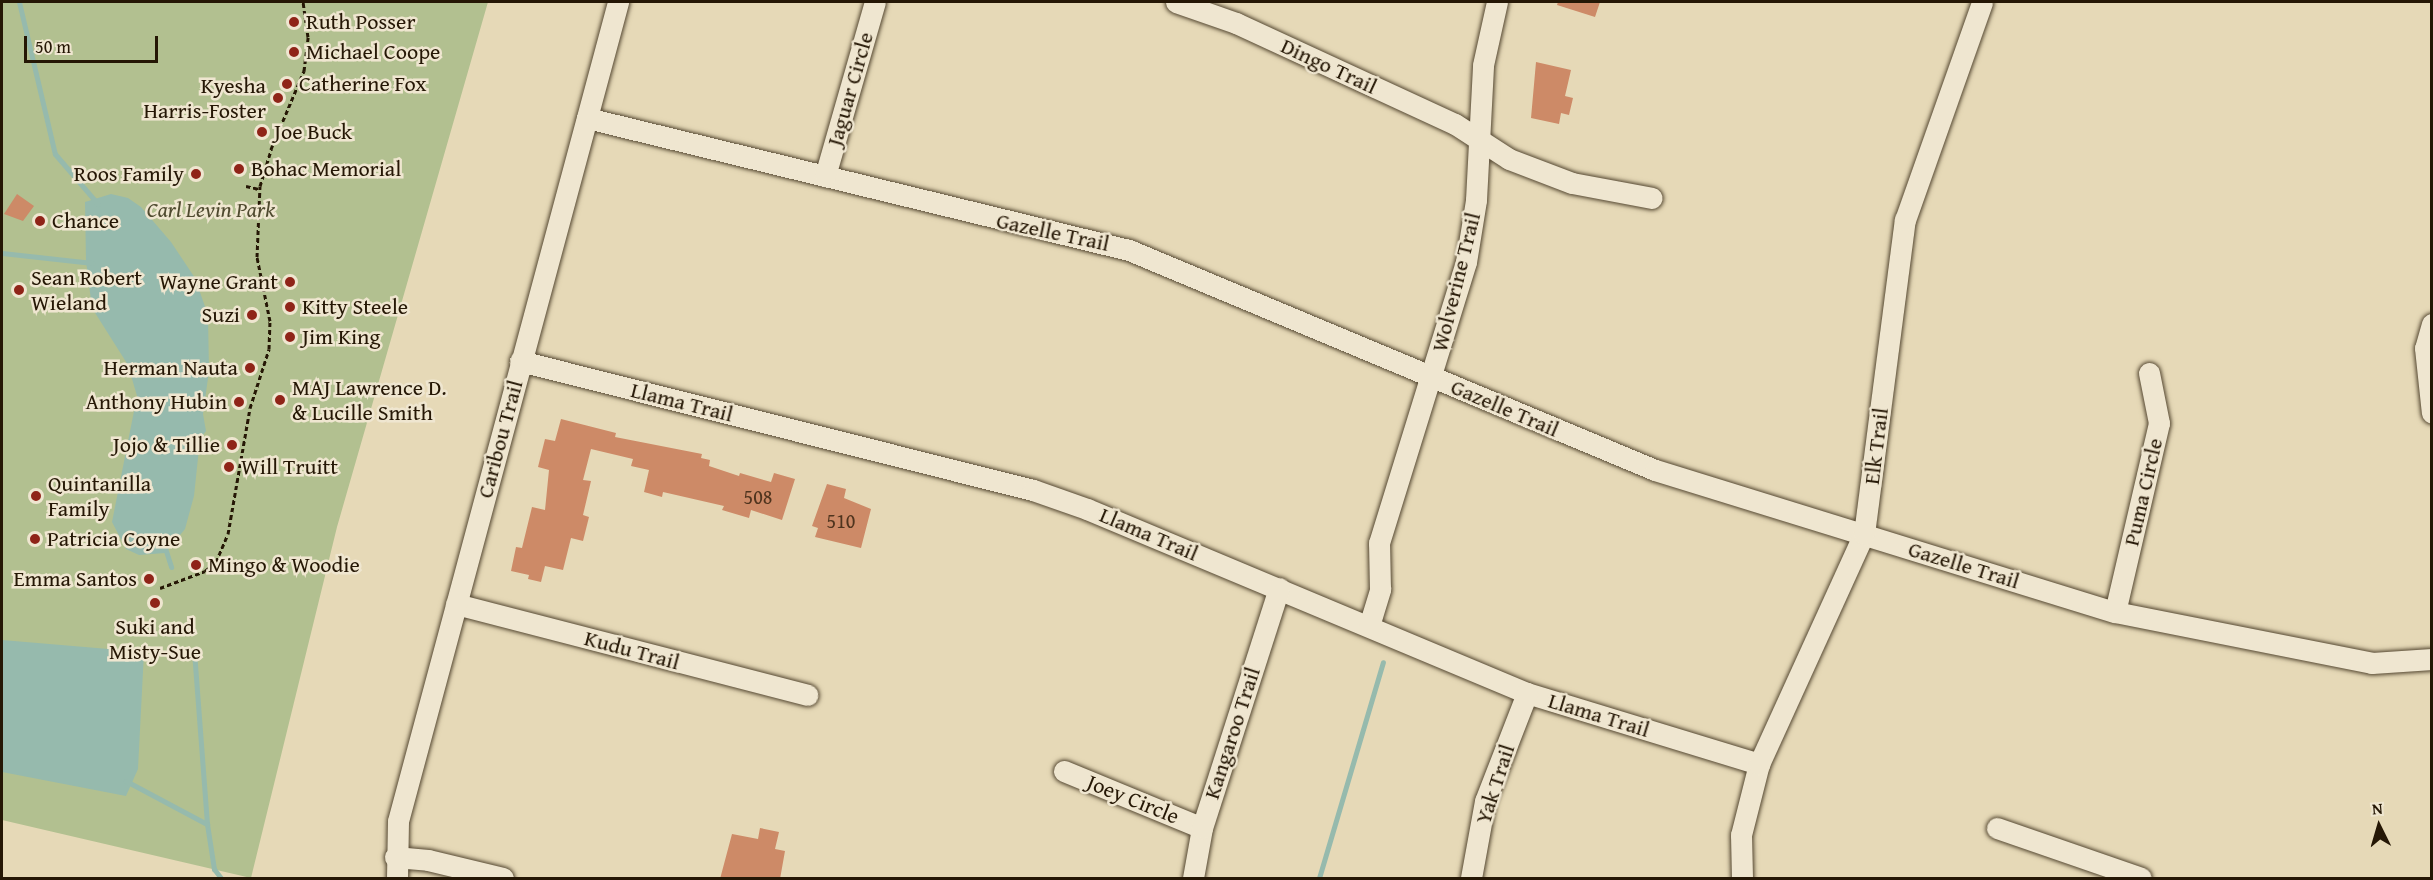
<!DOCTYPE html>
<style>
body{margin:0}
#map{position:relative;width:2433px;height:880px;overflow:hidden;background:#e6d9b7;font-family:"Gentium Book Plus",serif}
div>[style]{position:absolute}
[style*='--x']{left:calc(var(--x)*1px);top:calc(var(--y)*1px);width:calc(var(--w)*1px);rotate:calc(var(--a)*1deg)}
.green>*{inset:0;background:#b2c090}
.water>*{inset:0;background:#96baad}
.stream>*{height:5px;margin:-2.5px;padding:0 2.5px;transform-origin:2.5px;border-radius:2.5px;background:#96baad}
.building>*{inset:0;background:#cd8a67}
.path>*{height:3px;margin-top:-1.5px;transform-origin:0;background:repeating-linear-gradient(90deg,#251705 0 4.5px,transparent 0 7.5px)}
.roads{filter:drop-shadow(0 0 2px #554832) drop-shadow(0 0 2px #554832)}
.minor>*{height:21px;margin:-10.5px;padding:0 10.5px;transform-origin:10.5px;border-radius:10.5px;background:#efe6d0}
.dots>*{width:16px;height:16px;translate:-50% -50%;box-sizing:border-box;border:3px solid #efe6d0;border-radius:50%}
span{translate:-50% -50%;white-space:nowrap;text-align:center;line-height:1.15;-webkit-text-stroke:5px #efe6d0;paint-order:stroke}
.number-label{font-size:20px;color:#4f341e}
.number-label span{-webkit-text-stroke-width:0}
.poi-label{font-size:22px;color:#251705}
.left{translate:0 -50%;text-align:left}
.right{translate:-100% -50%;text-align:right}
.street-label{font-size:22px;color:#251705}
.park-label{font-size:22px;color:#4f4a2f;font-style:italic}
.frame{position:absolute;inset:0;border:3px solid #251705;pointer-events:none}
.north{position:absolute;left:2349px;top:796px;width:60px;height:60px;-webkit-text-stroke:4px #efe6d0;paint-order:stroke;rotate:355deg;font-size:16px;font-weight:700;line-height:24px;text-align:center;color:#251705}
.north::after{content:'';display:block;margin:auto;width:21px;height:27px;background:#251705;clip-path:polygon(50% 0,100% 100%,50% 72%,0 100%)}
.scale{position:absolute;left:24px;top:36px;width:134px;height:27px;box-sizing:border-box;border:3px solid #251705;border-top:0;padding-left:8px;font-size:18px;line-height:21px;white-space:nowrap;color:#251705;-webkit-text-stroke:4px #efe6d0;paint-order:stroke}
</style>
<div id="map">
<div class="green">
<i style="clip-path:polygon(2px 2px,488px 2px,337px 527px,251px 878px,2px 820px)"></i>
</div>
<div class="water">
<i style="clip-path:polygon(111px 194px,128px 198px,141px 207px,171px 242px,195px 278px,208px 315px,209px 371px,203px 414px,206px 431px,200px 439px,194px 496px,185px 529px,165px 553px,139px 555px,126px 549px,112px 522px,137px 396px,128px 365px,92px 308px,86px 261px,85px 202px)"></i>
<i style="clip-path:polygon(2px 640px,144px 652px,138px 769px,126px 796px,2px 772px)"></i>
</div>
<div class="stream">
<i style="--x:19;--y:2;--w:156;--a:76.7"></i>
<i style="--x:55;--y:154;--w:66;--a:49.3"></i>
<i style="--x:2;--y:253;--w:91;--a:6.3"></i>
<i style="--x:165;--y:548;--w:20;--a:72"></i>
<i style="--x:194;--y:651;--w:173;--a:85.7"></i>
<i style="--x:207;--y:824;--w:46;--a:81.2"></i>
<i style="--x:214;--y:869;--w:11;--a:52"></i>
<i style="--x:126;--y:781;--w:92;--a:28"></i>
<i style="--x:1319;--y:878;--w:225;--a:-73.5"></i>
</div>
<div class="building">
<i style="clip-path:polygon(1558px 2px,1600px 2px,1595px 17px,1557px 5px)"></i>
<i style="clip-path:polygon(1536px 62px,1571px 70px,1565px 96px,1573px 98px,1569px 115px,1561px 113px,1559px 124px,1531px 118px)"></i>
<i style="clip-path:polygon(17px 194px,34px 206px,23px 221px,4px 214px)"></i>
<i style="clip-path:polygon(561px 419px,616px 433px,615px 437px,702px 454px,701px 458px,710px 460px,709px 466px,739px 476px,740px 473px,771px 482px,774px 473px,795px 479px,782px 520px,751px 510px,749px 518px,722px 510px,724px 506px,663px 492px,662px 497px,644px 492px,649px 470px,631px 466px,633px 459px,591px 449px,583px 480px,591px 481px,583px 515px,589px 517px,583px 541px,571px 538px,563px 570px,545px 566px,541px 582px,528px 579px,529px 575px,511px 571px,516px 547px,522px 548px,532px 507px,545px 510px,549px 470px,538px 467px,545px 439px,555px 441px)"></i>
<i style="clip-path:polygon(827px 484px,846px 489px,844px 498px,871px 509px,861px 548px,815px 537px,818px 528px,812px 526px)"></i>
<i style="clip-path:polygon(760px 828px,779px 832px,775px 849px,785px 851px,780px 879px,720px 879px,732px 834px,758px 839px)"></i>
</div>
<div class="path">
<i style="--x:246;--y:186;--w:13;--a:13"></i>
<i style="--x:160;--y:588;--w:48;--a:-20.7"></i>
<i style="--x:205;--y:571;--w:14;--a:-39"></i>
<i style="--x:216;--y:562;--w:30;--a:-67"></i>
<i style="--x:228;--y:534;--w:128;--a:-80.1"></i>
<i style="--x:250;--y:408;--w:62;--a:-72.1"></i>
<i style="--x:269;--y:349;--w:28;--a:-88"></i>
<i style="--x:270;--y:321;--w:65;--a:-101.5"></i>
<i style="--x:257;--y:257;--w:71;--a:-87.6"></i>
<i style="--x:260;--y:186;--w:39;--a:-73"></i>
<i style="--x:271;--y:149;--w:85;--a:-67.1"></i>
<i style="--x:304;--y:71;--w:34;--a:-83"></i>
<i style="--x:308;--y:37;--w:35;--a:-98"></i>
</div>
<div class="roads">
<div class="minor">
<i style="--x:1176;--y:2;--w:64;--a:19.3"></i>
<i style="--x:1236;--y:23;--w:241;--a:24.8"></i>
<i style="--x:1455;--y:124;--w:64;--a:32.9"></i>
<i style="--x:1509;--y:159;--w:67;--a:20.9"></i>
<i style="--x:1572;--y:183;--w:81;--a:10.6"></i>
<i style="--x:587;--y:118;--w:558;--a:13.69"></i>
<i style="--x:1129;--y:250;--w:570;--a:22.7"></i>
<i style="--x:1655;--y:470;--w:481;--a:17.2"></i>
<i style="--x:2115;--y:612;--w:262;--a:11.2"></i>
<i style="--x:2372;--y:663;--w:60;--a:-3.8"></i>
<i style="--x:825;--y:176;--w:181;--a:-74"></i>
<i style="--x:2432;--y:324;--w:25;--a:106"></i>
<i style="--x:2425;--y:348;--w:65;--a:83.9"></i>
<i style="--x:520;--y:361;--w:529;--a:14.12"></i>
<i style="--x:1033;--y:490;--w:57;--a:19.4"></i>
<i style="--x:1087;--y:509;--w:477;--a:22.7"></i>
<i style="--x:1527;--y:693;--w:243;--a:17"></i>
<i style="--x:456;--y:604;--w:363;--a:14.5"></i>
<i style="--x:2115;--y:612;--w:194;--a:-76.9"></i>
<i style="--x:2159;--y:423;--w:51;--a:-101.3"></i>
<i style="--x:1369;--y:626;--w:39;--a:-73"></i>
<i style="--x:1380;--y:589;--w:46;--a:-91.2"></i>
<i style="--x:1379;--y:543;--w:294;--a:-72.8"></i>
<i style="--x:1466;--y:262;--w:63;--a:-80.8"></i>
<i style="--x:1476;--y:200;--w:135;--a:-87"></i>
<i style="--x:1483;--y:65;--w:65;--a:-77.5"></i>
<i style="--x:1064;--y:771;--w:149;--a:22.4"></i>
<i style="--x:1997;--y:828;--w:152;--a:19.1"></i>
<i style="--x:395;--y:857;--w:33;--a:5"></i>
<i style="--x:428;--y:860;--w:77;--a:13.5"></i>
<i style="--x:397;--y:878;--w:57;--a:-89"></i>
<i style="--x:398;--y:821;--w:848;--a:-74.96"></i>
<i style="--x:1193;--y:878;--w:51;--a:-79.8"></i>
<i style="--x:1202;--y:828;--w:252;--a:-72.2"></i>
<i style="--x:1471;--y:878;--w:78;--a:-79.7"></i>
<i style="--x:1485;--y:801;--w:116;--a:-68.7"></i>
<i style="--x:1742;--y:878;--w:43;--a:-91.3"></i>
<i style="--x:1741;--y:835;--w:73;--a:-75.8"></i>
<i style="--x:1759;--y:764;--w:253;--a:-65.5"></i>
<i style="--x:1864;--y:534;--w:317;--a:-82.6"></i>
<i style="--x:1905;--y:220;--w:231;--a:-70.5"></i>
</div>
</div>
<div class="dots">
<i style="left:294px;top:22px;background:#8f2418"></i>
<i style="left:294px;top:52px;background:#8f2418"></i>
<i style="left:287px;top:84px;background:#8f2418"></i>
<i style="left:278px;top:98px;background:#8f2418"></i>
<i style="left:262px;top:132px;background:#8f2418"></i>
<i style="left:239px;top:169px;background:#8f2418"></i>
<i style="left:196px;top:174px;background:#8f2418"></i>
<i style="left:40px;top:221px;background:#8f2418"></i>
<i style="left:290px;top:282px;background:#8f2418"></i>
<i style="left:19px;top:290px;background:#8f2418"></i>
<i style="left:290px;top:307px;background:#8f2418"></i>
<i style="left:252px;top:315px;background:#8f2418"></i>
<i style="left:290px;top:337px;background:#8f2418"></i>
<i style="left:250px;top:368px;background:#8f2418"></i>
<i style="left:280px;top:400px;background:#8f2418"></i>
<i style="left:239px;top:402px;background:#8f2418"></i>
<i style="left:232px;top:445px;background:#8f2418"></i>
<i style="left:229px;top:467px;background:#8f2418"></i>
<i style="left:36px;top:496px;background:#8f2418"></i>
<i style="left:35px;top:539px;background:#8f2418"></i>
<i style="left:196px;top:565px;background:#8f2418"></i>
<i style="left:149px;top:579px;background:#8f2418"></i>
<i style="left:155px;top:603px;background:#8f2418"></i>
</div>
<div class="number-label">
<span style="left:758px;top:496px">508</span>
<span style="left:841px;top:520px">510</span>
</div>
<div class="poi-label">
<span class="left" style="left:306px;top:22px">Ruth Posser</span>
<span class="left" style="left:306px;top:52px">Michael Coope</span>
<span class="left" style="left:299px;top:84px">Catherine Fox</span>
<span class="right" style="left:266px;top:98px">Kyesha<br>Harris-Foster</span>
<span class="left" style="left:274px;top:132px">Joe Buck</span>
<span class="left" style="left:251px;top:169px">Bohac Memorial</span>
<span class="right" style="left:184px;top:174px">Roos Family</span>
<span class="left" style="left:52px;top:221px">Chance</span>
<span class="left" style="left:31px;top:290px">Sean Robert<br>Wieland</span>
<span class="right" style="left:278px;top:282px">Wayne Grant</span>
<span class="left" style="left:302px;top:307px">Kitty Steele</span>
<span class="right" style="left:240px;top:315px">Suzi</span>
<span class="left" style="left:302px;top:337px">Jim King</span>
<span class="right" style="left:238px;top:368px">Herman Nauta</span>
<span class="left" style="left:292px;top:400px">MAJ Lawrence D.<br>&amp; Lucille Smith</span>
<span class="right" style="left:227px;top:402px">Anthony Hubin</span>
<span class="right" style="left:220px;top:445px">Jojo &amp; Tillie</span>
<span class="left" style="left:241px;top:467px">Will Truitt</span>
<span class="left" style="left:48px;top:496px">Quintanilla<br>Family</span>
<span class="left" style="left:47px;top:539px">Patricia Coyne</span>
<span class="left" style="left:208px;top:565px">Mingo &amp; Woodie</span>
<span class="right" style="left:137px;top:579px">Emma Santos</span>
<span style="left:155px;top:639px">Suki and<br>Misty-Sue</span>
</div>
<div class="street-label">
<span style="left:1329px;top:66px;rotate:25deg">Dingo Trail</span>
<span style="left:850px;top:89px;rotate:-74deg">Jaguar Circle</span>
<span style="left:1053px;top:232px;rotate:12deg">Gazelle Trail</span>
<span style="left:1456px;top:282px;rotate:-76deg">Wolverine Trail</span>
<span style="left:682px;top:402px;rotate:14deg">Llama Trail</span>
<span style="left:1505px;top:408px;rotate:23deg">Gazelle Trail</span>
<span style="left:500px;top:439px;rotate:-75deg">Caribou Trail</span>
<span style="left:1876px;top:446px;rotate:-83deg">Elk Trail</span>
<span style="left:2143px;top:492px;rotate:-77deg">Puma Circle</span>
<span style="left:1149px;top:534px;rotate:23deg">Llama Trail</span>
<span style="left:1964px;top:565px;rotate:17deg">Gazelle Trail</span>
<span style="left:632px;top:650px;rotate:15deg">Kudu Trail</span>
<span style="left:1599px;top:715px;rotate:17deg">Llama Trail</span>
<span style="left:1232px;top:733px;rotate:-72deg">Kangaroo Trail</span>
<span style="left:1495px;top:784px;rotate:-72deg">Yak Trail</span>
<span style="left:1133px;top:799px;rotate:22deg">Joey Circle</span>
</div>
<div class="park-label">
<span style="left:211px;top:210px">Carl Levin Park</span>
</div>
<div class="frame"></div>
<div class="north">N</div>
<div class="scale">50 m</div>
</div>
